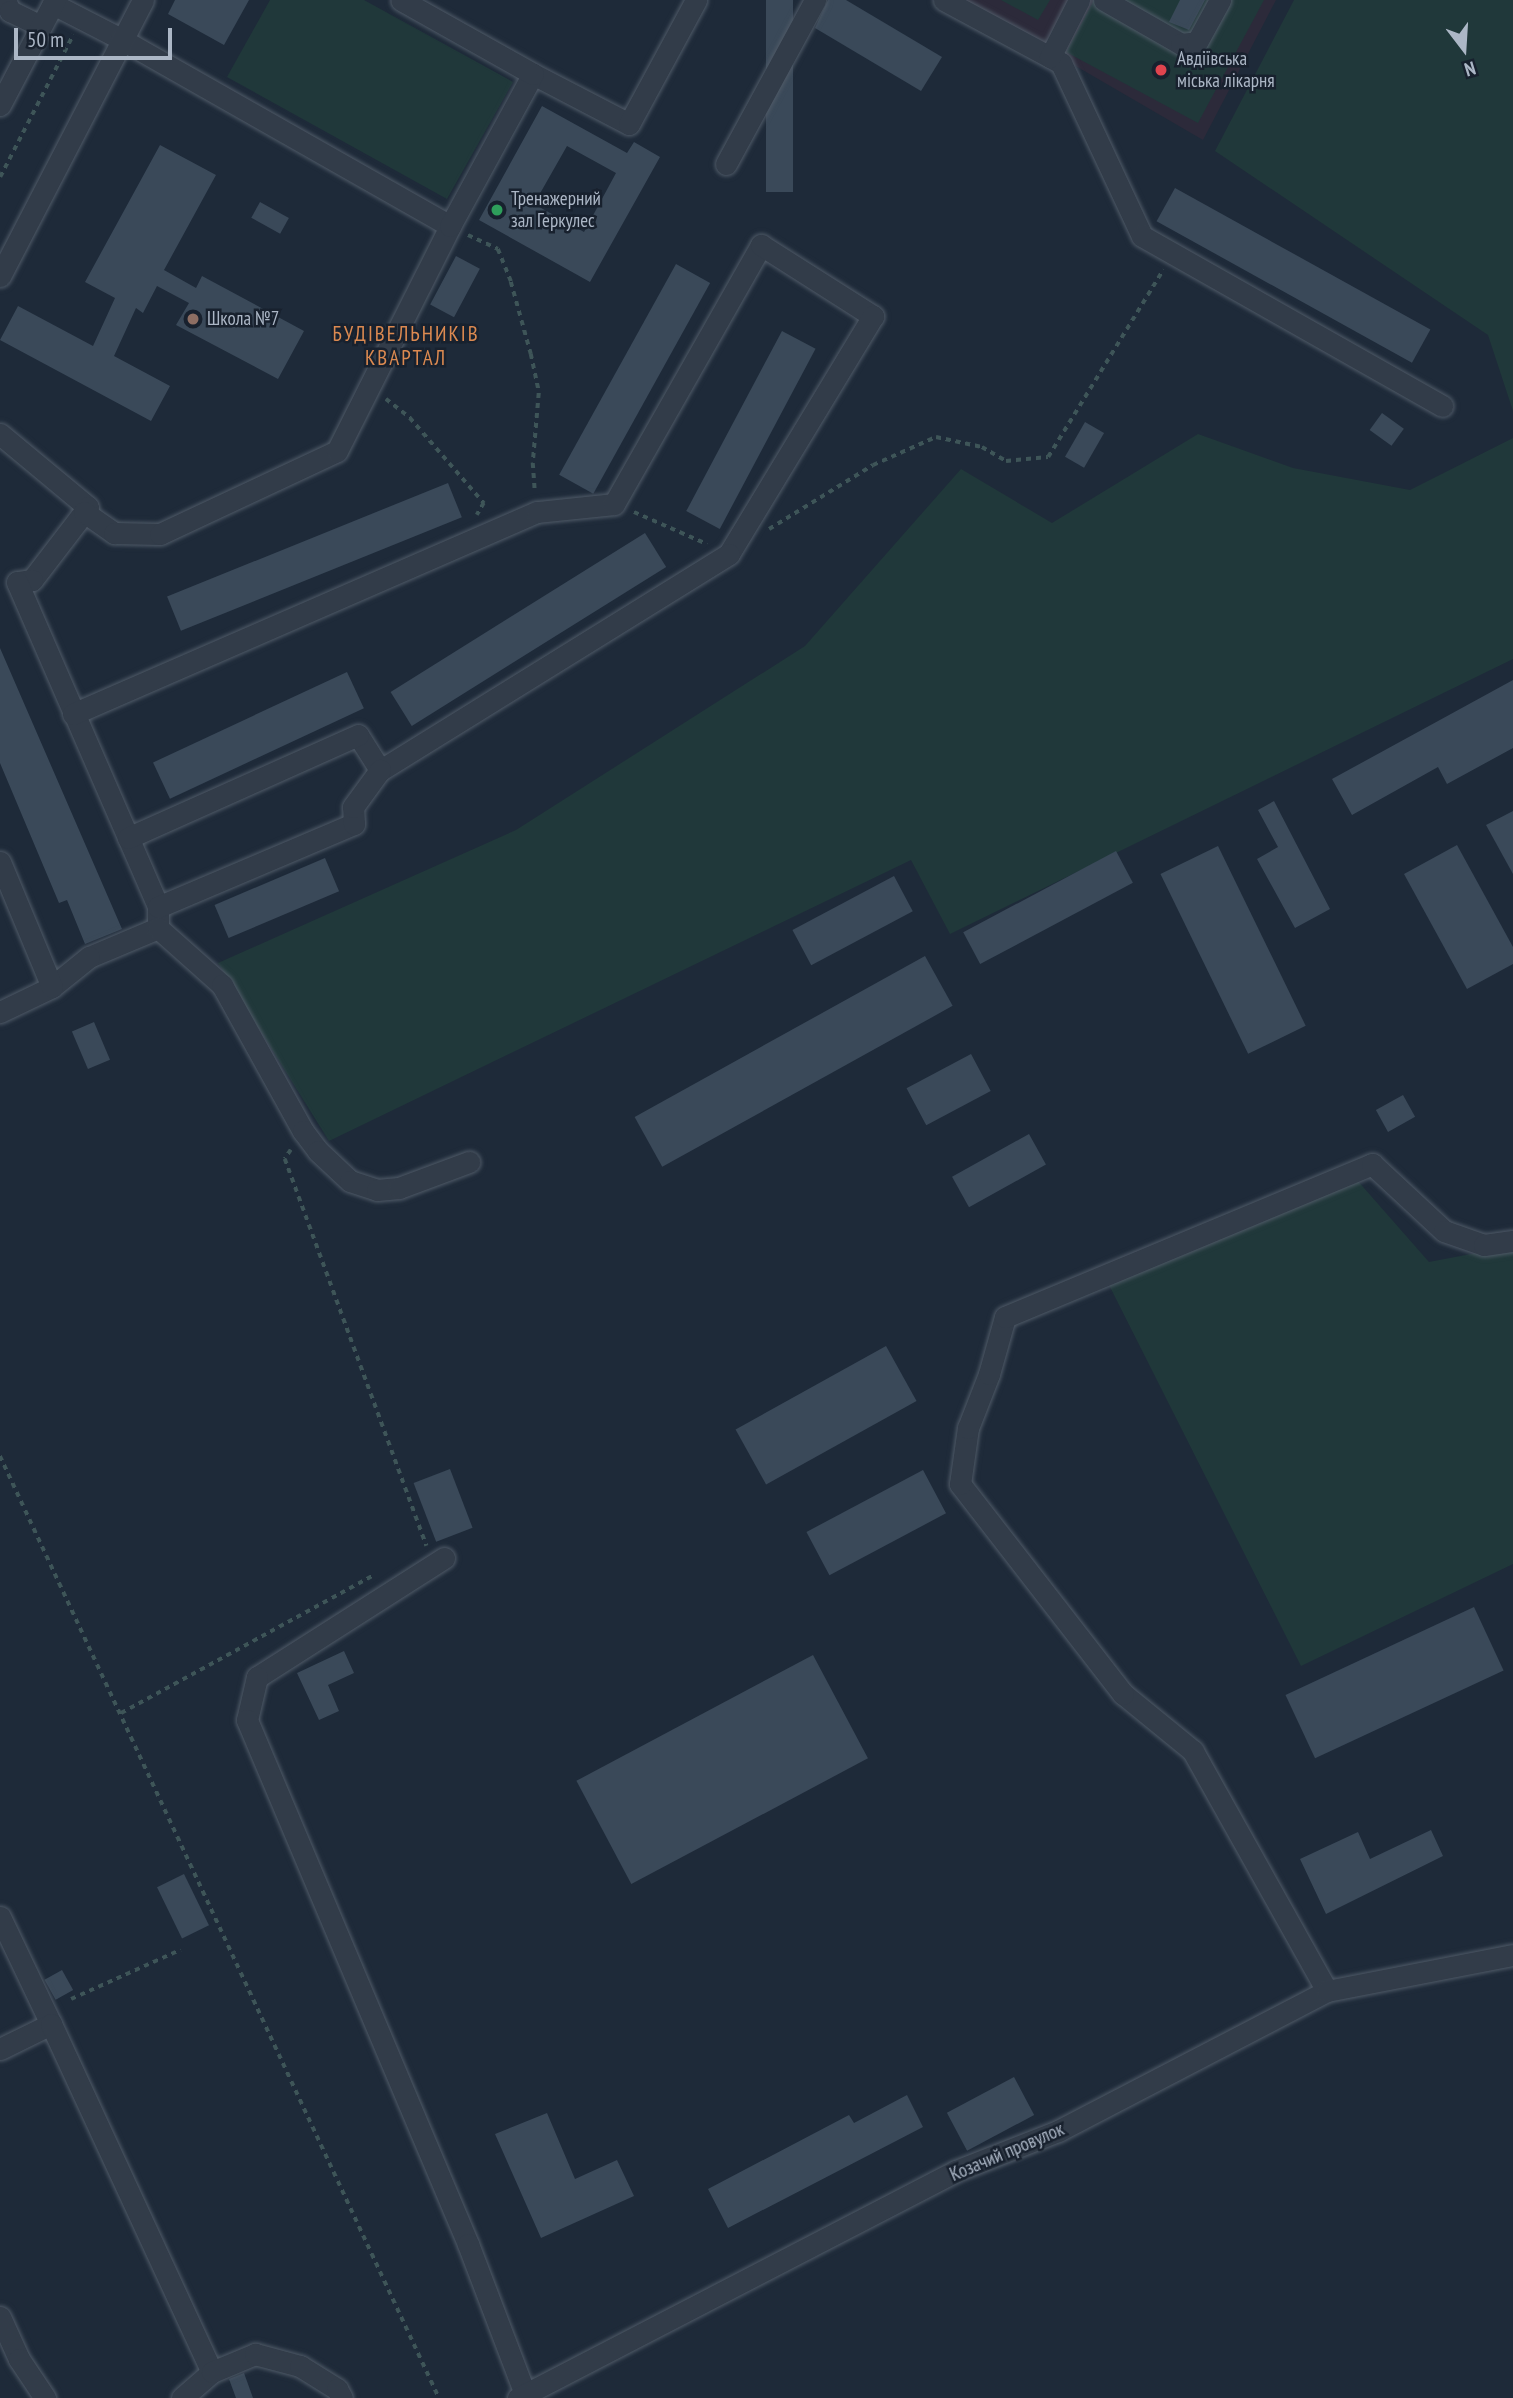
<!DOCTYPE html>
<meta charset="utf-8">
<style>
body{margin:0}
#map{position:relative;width:1513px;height:2398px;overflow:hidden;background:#1e2a39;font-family:"PT Sans Narrow",sans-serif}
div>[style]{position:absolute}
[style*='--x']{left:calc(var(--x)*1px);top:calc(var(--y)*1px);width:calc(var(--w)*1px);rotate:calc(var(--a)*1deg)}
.medical>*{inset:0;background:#2c2a3a}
.green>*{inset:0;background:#20383a}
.building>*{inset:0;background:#3a4959;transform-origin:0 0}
.path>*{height:3.5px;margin-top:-1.75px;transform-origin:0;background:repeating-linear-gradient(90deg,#3e5558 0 5px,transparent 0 10px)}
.roads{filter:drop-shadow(0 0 2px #4f5a67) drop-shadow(0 0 2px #4f5a67)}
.minor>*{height:21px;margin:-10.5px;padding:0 10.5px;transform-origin:10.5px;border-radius:10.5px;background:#323c49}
.dots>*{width:19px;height:19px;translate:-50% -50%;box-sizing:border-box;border:4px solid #18212e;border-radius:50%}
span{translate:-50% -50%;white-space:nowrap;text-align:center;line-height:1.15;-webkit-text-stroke:5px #18212e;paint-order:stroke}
.poi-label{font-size:19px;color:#acb7c6}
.left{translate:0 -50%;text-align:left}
.street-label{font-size:19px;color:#acb7c6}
.neighbourhood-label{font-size:21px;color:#dc8a51;letter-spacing:2px}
.north{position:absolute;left:1429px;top:14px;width:70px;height:70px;-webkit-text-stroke:5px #18212e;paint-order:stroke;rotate:163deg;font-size:19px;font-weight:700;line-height:28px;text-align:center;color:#acb7c6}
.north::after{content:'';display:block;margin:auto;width:24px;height:32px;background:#acb7c6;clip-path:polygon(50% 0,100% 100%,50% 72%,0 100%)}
.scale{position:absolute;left:14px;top:28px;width:158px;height:32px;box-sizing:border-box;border:4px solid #acb7c6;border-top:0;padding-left:9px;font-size:21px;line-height:24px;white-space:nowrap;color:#acb7c6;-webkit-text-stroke:5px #18212e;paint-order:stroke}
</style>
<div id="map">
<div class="medical">
<i style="clip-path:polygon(962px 0,1276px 0,1203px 140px)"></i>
</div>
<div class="green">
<i style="clip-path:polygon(270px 0,364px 0,513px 82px,447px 199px,227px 77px)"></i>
<i style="clip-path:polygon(1001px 0,1050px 0,1038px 20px)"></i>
<i style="clip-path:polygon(1094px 0,1264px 0,1198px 123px,1066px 52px)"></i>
<i style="clip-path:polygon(1294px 0,1513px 0,1513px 411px,1488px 335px,1215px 151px)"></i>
<i style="clip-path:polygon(1198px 434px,1293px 468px,1410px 490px,1513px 438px,1513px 659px,950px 934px,911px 860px,329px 1141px,218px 963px,516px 830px,805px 646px,961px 469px,1052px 523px)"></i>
<i style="clip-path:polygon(1357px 1180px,1429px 1262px,1513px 1246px,1513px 1564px,1301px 1666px,1108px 1283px)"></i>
</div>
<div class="building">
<i style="clip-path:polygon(175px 0,249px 0,224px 45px,168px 14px)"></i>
<i style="left:766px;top:0;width:27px;height:192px"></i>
<i style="clip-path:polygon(828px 0,846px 0,942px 57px,921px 91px,815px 28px)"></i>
<i style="clip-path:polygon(1180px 0,1205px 0,1189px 30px,1169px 22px)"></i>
<i style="clip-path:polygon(evenodd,542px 106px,627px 153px,634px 142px,660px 157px,590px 282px,479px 220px,542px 106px,567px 146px,616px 173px,584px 232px,534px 204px,567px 146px)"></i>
<i style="clip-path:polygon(160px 145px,216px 175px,164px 270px,196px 288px,202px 276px,304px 331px,278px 379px,176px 325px,189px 303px,157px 286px,143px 313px,136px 308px,114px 356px,170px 386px,151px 421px,0 340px,18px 306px,93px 346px,115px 298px,85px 282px)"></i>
<i style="left:1175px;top:188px;width:292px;height:38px;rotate:29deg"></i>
<i style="left:260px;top:202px;width:33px;height:18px;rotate:29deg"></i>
<i style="left:456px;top:256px;width:27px;height:55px;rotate:28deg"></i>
<i style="left:676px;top:264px;width:39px;height:241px;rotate:29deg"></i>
<i style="left:782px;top:331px;width:38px;height:204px;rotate:28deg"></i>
<i style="left:1382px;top:413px;width:27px;height:21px;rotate:36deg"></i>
<i style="left:1085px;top:422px;width:22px;height:40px;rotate:30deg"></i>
<i style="left:448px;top:483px;width:37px;height:303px;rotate:68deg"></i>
<i style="left:645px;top:533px;width:40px;height:300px;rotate:58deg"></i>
<i style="clip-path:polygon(0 648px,122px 929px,85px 944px,67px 900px,59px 903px,0 763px)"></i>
<i style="left:347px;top:672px;width:40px;height:214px;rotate:65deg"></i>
<i style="clip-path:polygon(1513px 680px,1513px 748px,1447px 784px,1438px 767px,1352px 815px,1332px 779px)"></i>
<i style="clip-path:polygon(1274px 801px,1330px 909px,1295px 928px,1257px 859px,1278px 847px,1258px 810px)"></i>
<i style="clip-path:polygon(1513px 811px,1513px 874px,1486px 825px)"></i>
<i style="clip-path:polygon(1457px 845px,1513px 947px,1513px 964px,1467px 989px,1404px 874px)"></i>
<i style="left:1218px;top:846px;width:200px;height:64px;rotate:64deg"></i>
<i style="left:1116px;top:851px;width:36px;height:173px;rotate:62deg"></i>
<i style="left:325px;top:858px;width:36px;height:120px;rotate:67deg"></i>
<i style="left:894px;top:876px;width:40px;height:115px;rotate:62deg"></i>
<i style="left:925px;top:956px;width:57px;height:332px;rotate:61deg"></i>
<i style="left:94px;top:1022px;width:41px;height:24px;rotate:67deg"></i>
<i style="left:971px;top:1054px;width:42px;height:73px;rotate:62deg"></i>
<i style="left:1403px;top:1095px;width:25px;height:31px;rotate:61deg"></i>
<i style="left:1029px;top:1134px;width:35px;height:88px;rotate:61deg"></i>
<i style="left:886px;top:1346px;width:63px;height:172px;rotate:61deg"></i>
<i style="left:450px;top:1469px;width:63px;height:39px;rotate:69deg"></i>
<i style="left:923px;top:1470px;width:49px;height:132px;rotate:62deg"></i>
<i style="left:1474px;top:1607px;width:70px;height:208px;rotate:65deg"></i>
<i style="clip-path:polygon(344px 1651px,354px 1673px,328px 1685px,339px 1711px,319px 1720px,297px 1673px)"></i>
<i style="left:813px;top:1655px;width:117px;height:268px;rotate:62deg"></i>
<i style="clip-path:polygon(1431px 1830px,1443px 1856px,1326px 1914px,1300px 1859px,1358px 1832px,1370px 1859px)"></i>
<i style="left:184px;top:1874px;width:57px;height:30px;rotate:64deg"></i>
<i style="left:62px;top:1970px;width:23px;height:20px;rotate:61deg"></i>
<i style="left:1014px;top:2077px;width:43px;height:76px;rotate:62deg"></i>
<i style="clip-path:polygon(907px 2095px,923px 2127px,728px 2228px,708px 2189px,849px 2115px,854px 2123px)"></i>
<i style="clip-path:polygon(547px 2113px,575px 2179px,617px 2160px,634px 2196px,541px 2238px,495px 2134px)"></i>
<i style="clip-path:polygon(244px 2373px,253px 2398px,236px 2398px,229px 2379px)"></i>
</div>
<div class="path">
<i style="--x:0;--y:177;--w:160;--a:-62.8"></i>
<i style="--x:468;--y:235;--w:33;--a:25"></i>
<i style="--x:498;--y:249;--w:35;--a:68"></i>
<i style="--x:511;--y:282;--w:75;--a:74.5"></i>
<i style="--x:531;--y:354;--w:40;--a:78"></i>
<i style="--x:539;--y:393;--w:70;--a:94.9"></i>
<i style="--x:533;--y:463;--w:29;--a:86"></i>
<i style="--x:386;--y:399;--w:31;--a:38"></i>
<i style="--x:410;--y:418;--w:113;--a:49"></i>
<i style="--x:484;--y:503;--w:14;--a:120"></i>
<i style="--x:634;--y:512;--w:80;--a:23.7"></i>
<i style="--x:769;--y:529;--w:122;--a:-31.6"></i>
<i style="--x:873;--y:465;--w:69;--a:-24"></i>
<i style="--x:936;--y:437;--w:47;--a:12.3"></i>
<i style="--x:982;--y:447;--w:28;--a:30"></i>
<i style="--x:1006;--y:461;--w:42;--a:-5.4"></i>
<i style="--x:1048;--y:457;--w:220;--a:-58.4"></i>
<i style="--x:291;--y:1150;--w:11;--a:124"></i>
<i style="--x:285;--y:1159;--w:412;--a:69.9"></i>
<i style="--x:0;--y:1456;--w:1039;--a:65.01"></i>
<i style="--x:121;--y:1713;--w:288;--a:-28.6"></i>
<i style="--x:71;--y:1999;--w:120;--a:-24.2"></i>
</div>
<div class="roads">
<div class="minor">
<i style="--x:5;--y:0;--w:12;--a:66"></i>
<i style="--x:10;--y:11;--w:34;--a:26"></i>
<i style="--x:944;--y:0;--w:133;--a:28.3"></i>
<i style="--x:1061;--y:63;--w:191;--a:64.9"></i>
<i style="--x:1142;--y:236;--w:345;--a:29.5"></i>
<i style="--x:1104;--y:0;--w:89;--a:29.7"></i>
<i style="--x:1181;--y:44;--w:16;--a:-7"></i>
<i style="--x:1197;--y:42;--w:48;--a:-61.3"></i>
<i style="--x:53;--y:4;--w:76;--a:27.2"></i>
<i style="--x:121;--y:39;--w:378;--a:29.6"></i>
<i style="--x:1050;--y:57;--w:64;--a:-63"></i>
<i style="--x:533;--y:74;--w:108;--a:27.5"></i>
<i style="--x:629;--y:124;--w:141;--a:-61.6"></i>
<i style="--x:0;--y:105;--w:119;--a:-62.4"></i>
<i style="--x:726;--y:164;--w:187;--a:-61.5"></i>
<i style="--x:0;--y:276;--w:311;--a:-62.6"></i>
<i style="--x:0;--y:434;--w:114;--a:39.7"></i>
<i style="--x:88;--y:507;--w:92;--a:127.5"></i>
<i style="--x:32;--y:580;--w:15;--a:172"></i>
<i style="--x:17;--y:582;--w:354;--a:66.5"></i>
<i style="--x:158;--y:907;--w:21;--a:90"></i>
<i style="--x:158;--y:928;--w:75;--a:157.2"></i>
<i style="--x:89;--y:957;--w:48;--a:141"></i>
<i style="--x:52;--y:987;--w:58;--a:154.3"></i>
<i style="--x:84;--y:512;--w:37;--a:35"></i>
<i style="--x:114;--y:533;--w:46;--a:1.2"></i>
<i style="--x:160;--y:534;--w:195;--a:-25.1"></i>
<i style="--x:337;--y:451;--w:252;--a:-63.3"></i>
<i style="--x:450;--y:226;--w:173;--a:-61.4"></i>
<i style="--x:533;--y:74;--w:151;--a:-150.7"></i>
<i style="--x:73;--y:714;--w:506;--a:-23.53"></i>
<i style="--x:537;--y:512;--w:77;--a:-5.9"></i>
<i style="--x:614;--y:504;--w:298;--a:-60.4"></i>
<i style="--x:761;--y:245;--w:133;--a:32.4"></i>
<i style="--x:873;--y:316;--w:278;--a:121.2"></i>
<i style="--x:729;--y:554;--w:410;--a:148.2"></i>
<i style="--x:380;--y:770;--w:41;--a:-122.2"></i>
<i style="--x:358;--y:735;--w:252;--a:155.9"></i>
<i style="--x:0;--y:862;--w:135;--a:67.4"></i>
<i style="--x:158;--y:907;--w:213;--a:-23"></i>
<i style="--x:354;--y:824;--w:17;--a:-93"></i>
<i style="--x:353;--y:807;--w:46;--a:-53.9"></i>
<i style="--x:158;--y:928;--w:86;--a:41.7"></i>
<i style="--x:222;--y:985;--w:167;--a:61"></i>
<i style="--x:303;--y:1131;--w:25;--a:53"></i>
<i style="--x:318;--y:1151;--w:44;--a:43.2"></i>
<i style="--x:350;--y:1181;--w:28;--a:18"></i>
<i style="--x:377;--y:1190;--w:22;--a:-5"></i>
<i style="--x:399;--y:1188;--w:75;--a:-20.4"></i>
<i style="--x:444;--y:1558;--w:222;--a:147.5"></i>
<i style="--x:257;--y:1677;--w:44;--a:103.1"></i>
<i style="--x:247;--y:1720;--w:569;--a:67.13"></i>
<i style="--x:468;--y:2244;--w:160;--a:69.2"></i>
<i style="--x:0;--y:1917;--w:119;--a:64.5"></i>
<i style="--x:1327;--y:1991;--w:275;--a:-119.2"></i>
<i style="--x:1193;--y:1751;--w:90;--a:-140.8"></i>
<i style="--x:1123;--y:1694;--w:266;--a:-127.8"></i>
<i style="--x:960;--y:1484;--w:57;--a:-81.9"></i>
<i style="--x:968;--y:1428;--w:58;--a:-68.7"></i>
<i style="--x:989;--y:1374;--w:59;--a:-74.3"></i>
<i style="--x:1005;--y:1317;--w:398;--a:-22.6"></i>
<i style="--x:1372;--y:1164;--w:98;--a:42.9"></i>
<i style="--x:1444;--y:1231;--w:42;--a:19.3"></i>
<i style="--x:1484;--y:1245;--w:29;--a:-8"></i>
<i style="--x:0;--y:2049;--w:57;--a:-26.1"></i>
<i style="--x:51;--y:2024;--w:383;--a:65.2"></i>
<i style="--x:0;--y:2317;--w:46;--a:65.7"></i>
<i style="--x:19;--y:2359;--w:47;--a:56.3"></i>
<i style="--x:182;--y:2398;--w:40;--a:-41"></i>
<i style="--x:212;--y:2372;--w:47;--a:-22.7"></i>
<i style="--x:255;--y:2354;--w:47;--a:14.9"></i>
<i style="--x:300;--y:2366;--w:44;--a:31.9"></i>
<i style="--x:337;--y:2389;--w:10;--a:61"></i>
<i style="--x:518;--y:2398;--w:493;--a:-27.4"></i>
<i style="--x:956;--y:2171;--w:110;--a:-21.4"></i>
<i style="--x:1058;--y:2131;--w:303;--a:-27.5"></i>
<i style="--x:1327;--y:1991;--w:189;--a:-11"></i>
</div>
</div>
<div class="dots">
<i style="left:1161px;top:70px;background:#e0444e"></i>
<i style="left:497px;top:210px;background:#2e9e5b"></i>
<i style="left:193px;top:319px;background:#8d6e63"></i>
</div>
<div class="poi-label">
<span class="left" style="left:1177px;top:70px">Авдіївська<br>міська лікарня</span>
<span class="left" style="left:511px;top:210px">Тренажерний<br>зал Геркулес</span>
<span class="left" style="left:207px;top:319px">Школа №7</span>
</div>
<div class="street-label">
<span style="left:1007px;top:2152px;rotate:-23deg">Козачий провулок</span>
</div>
<div class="neighbourhood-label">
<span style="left:406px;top:346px">БУДІВЕЛЬНИКІВ<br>КВАРТАЛ</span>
</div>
<div class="north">N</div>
<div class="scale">50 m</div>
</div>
